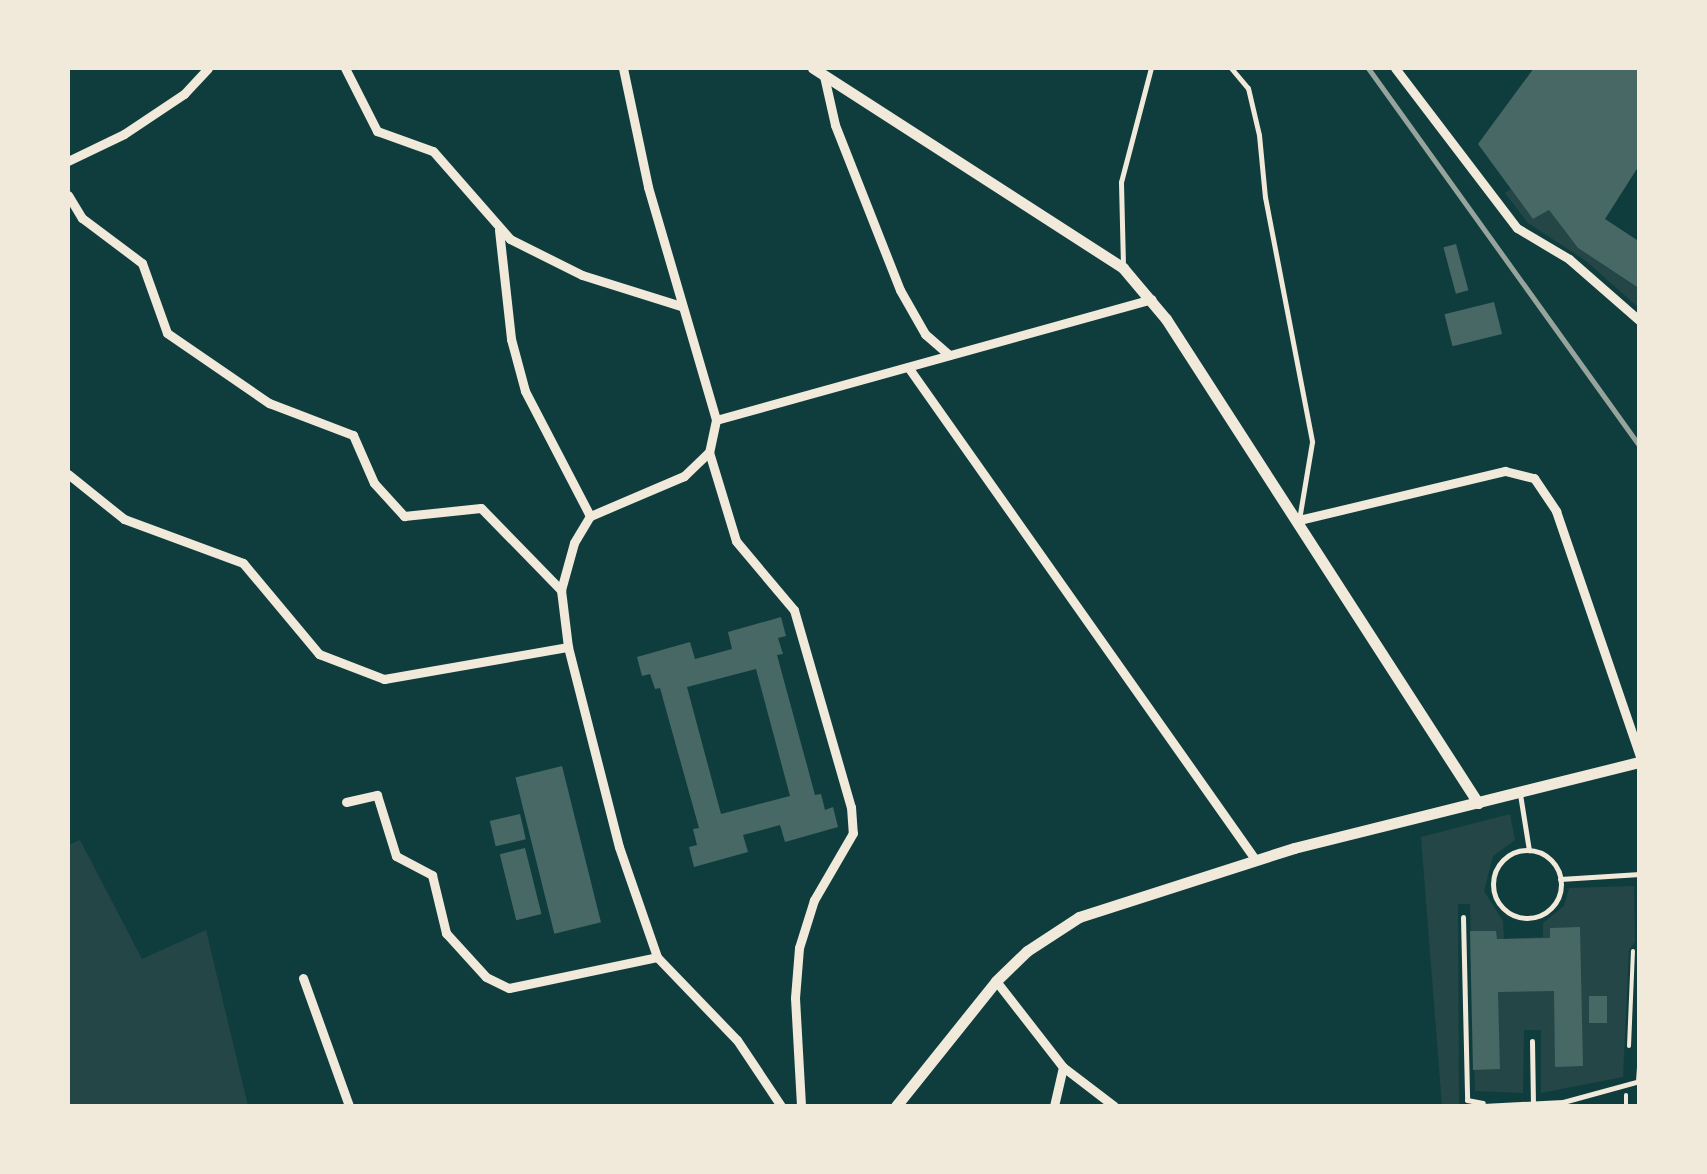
<!DOCTYPE html>
<style>
body{margin:0}
#map{position:relative;width:1707px;height:1174px;overflow:hidden;background:#0f3d3e;font-family:Figtree,sans-serif}
div>[style]{position:absolute}
[style*='--x']{left:calc(var(--x)*1px);top:calc(var(--y)*1px);width:calc(var(--w)*1px);rotate:calc(var(--a)*1deg)}
.green>*{inset:0;background:#244646}
.building>*{inset:0;background:#486865;transform-origin:0 0}
.path>*{height:4px;margin:-2px;padding:0 2px;transform-origin:2px;border-radius:2px;background:#f1e9da}
.service>*{height:5px;margin:-2.5px;padding:0 2.5px;transform-origin:2.5px;border-radius:2.5px;background:#f1e9da}
.service>.ring{margin:-2.5px;padding:0;box-sizing:content-box;background:none;border:5px solid #f1e9da;border-radius:50%}
.minor>*{height:9px;margin:-4.5px;padding:0 4.5px;transform-origin:4.5px;border-radius:4.5px;background:#f1e9da}
.tertiary>*{height:11px;margin:-5.5px;padding:0 5.5px;transform-origin:5.5px;border-radius:5.5px;background:#f1e9da}
.rail>*{height:5px;margin:-2.5px;padding:0 2.5px;transform-origin:2.5px;border-radius:2.5px;background:#97a49c}
span{translate:-50% -50%;white-space:nowrap;text-align:center;line-height:1.15;-webkit-text-stroke:8px #f1e9da;paint-order:stroke}
.frame{position:absolute;inset:0;border:70px solid #f1e9da;pointer-events:none}
</style>
<div id="map">
<div class="green">
<i style="clip-path:polygon(1511px 189px,1533px 219px,1549px 210px,1578px 248px,1639px 289px,1639px 308px,1586px 261px,1528px 223px,1505px 193px)"></i>
<i style="clip-path:polygon(1510px 814px,1515px 840px,1493px 856px,1484px 891px,1503px 921px,1504px 939px,1543px 937px,1543px 923px,1564px 906px,1569px 888px,1634px 886px,1635px 942px,1629px 950px,1623px 1077px,1541px 1093px,1541px 1030px,1524px 1030px,1523px 1093px,1475px 1091px,1470px 904px,1458px 904px,1459px 1106px,1442px 1106px,1421px 837px)"></i>
<i style="clip-path:polygon(80px 840px,142px 959px,206px 930px,248px 1106px,68px 1106px,68px 845px)"></i>
</div>
<div class="building">
<i style="clip-path:polygon(1534px 68px,1640px 68px,1640px 164px,1605px 219px,1640px 242px,1640px 289px,1578px 248px,1549px 210px,1533px 219px,1478px 144px)"></i>
<i style="left:1456px;top:244px;width:48px;height:13px;rotate:75deg"></i>
<i style="left:1494px;top:302px;width:33px;height:51px;rotate:76deg"></i>
<i style="clip-path:polygon(evenodd,781px 617px,786px 636px,778px 638px,783px 654px,777px 655px,815px 795px,821px 794px,825px 810px,833px 807px,838px 827px,785px 842px,780px 825px,762px 830px,743px 835px,748px 852px,694px 867px,689px 847px,697px 845px,693px 829px,699px 828px,660px 688px,655px 689px,650px 674px,642px 676px,637px 657px,690px 642px,695px 659px,732px 649px,728px 632px,781px 617px,756px 669px,790px 796px,721px 814px,687px 687px,756px 669px)"></i>
<i style="left:562px;top:766px;width:161px;height:48px;rotate:76deg"></i>
<i style="left:520px;top:814px;width:26px;height:31px;rotate:77deg"></i>
<i style="left:525px;top:848px;width:68px;height:26px;rotate:76deg"></i>
<i style="clip-path:polygon(1580px 927px,1583px 1066px,1555px 1067px,1554px 991px,1498px 992px,1500px 1069px,1473px 1070px,1470px 931px,1496px 931px,1497px 939px,1550px 938px,1550px 928px)"></i>
<i style="left:1589px;top:996px;width:18px;height:27px"></i>
</div>
<div class="path">
<i style="--x:1629;--y:1046;--w:95;--a:-87.6"></i>
<i style="--x:1626;--y:1106;--w:11;--a:-90"></i>
</div>
<div class="service">
<i style="--x:1231;--y:68;--w:26;--a:50"></i>
<i style="--x:1248;--y:88;--w:48;--a:76.8"></i>
<i style="--x:1259;--y:135;--w:62;--a:84.5"></i>
<i style="--x:1265;--y:197;--w:249;--a:79.1"></i>
<i style="--x:1312;--y:442;--w:79;--a:99.5"></i>
<i style="--x:1123;--y:265;--w:83;--a:-91.4"></i>
<i style="--x:1121;--y:182;--w:118;--a:-75.3"></i>
<i style="--x:1520;--y:794;--w:57;--a:80.9"></i>
<i class="ring" style="left:1493px;top:850px;width:63px;height:63px"></i>
<i style="--x:1560;--y:879;--w:80;--a:-3.6"></i>
<i style="--x:1463;--y:917;--w:183;--a:88.7"></i>
<i style="--x:1467;--y:1100;--w:16;--a:11"></i>
<i style="--x:1532;--y:1041;--w:61;--a:89.1"></i>
<i style="--x:1638;--y:1081;--w:31;--a:-86"></i>
<i style="--x:1483;--y:1106;--w:80;--a:-2.9"></i>
<i style="--x:1563;--y:1102;--w:80;--a:-15.3"></i>
</div>
<div class="minor">
<i style="--x:345;--y:68;--w:71;--a:63.1"></i>
<i style="--x:377;--y:131;--w:59;--a:19.7"></i>
<i style="--x:433;--y:151;--w:117;--a:48.8"></i>
<i style="--x:510;--y:239;--w:80;--a:26.6"></i>
<i style="--x:582;--y:275;--w:104;--a:17.4"></i>
<i style="--x:623;--y:68;--w:122;--a:78.1"></i>
<i style="--x:648;--y:187;--w:243;--a:73.7"></i>
<i style="--x:716;--y:420;--w:33;--a:102"></i>
<i style="--x:709;--y:452;--w:35;--a:136"></i>
<i style="--x:684;--y:476;--w:102;--a:156.9"></i>
<i style="--x:590;--y:516;--w:31;--a:121"></i>
<i style="--x:574;--y:543;--w:49;--a:105.5"></i>
<i style="--x:561;--y:590;--w:57;--a:83"></i>
<i style="--x:568;--y:647;--w:206;--a:75.7"></i>
<i style="--x:619;--y:847;--w:116;--a:70.9"></i>
<i style="--x:657;--y:957;--w:115;--a:46.1"></i>
<i style="--x:737;--y:1040;--w:79;--a:56.3"></i>
<i style="--x:1395;--y:68;--w:201;--a:52.7"></i>
<i style="--x:1517;--y:228;--w:61;--a:30.8"></i>
<i style="--x:1569;--y:259;--w:94;--a:41.1"></i>
<i style="--x:824;--y:76;--w:50;--a:77.3"></i>
<i style="--x:835;--y:125;--w:177;--a:68.5"></i>
<i style="--x:900;--y:290;--w:51;--a:60.4"></i>
<i style="--x:925;--y:334;--w:32;--a:41"></i>
<i style="--x:68;--y:161;--w:62;--a:-25.7"></i>
<i style="--x:124;--y:134;--w:72;--a:-33.7"></i>
<i style="--x:184;--y:94;--w:35;--a:-47"></i>
<i style="--x:68;--y:195;--w:27;--a:59"></i>
<i style="--x:82;--y:218;--w:75;--a:36.9"></i>
<i style="--x:142;--y:263;--w:74;--a:70.3"></i>
<i style="--x:167;--y:333;--w:124;--a:34.5"></i>
<i style="--x:269;--y:403;--w:90;--a:20.9"></i>
<i style="--x:353;--y:435;--w:52;--a:66.4"></i>
<i style="--x:374;--y:483;--w:45;--a:47.7"></i>
<i style="--x:404;--y:516;--w:77;--a:-5.9"></i>
<i style="--x:481;--y:508;--w:115;--a:45.7"></i>
<i style="--x:499;--y:230;--w:110;--a:83.7"></i>
<i style="--x:511;--y:339;--w:54;--a:74.9"></i>
<i style="--x:525;--y:391;--w:141;--a:62.5"></i>
<i style="--x:908;--y:367;--w:602;--a:54.81"></i>
<i style="--x:716;--y:420;--w:452;--a:-15.5"></i>
<i style="--x:709;--y:452;--w:93;--a:73.1"></i>
<i style="--x:736;--y:541;--w:90;--a:50"></i>
<i style="--x:794;--y:610;--w:205;--a:73.9"></i>
<i style="--x:851;--y:807;--w:26;--a:86"></i>
<i style="--x:853;--y:833;--w:78;--a:120.2"></i>
<i style="--x:814;--y:900;--w:50;--a:107.4"></i>
<i style="--x:799;--y:948;--w:50;--a:94.6"></i>
<i style="--x:795;--y:998;--w:108;--a:86.8"></i>
<i style="--x:68;--y:474;--w:72;--a:38.8"></i>
<i style="--x:124;--y:519;--w:127;--a:20.3"></i>
<i style="--x:243;--y:563;--w:119;--a:50.1"></i>
<i style="--x:319;--y:654;--w:70;--a:21"></i>
<i style="--x:384;--y:679;--w:187;--a:-9.9"></i>
<i style="--x:1299;--y:520;--w:212;--a:-13.4"></i>
<i style="--x:1505;--y:471;--w:30;--a:14"></i>
<i style="--x:1534;--y:478;--w:40;--a:56"></i>
<i style="--x:1556;--y:511;--w:259;--a:71.1"></i>
<i style="--x:346;--y:802;--w:32;--a:-13"></i>
<i style="--x:377;--y:795;--w:64;--a:72.7"></i>
<i style="--x:396;--y:856;--w:41;--a:27.8"></i>
<i style="--x:432;--y:875;--w:60;--a:76.4"></i>
<i style="--x:446;--y:933;--w:59;--a:47.7"></i>
<i style="--x:486;--y:977;--w:25;--a:26"></i>
<i style="--x:509;--y:988;--w:151;--a:-11.8"></i>
<i style="--x:303;--y:978;--w:136;--a:70.2"></i>
<i style="--x:996;--y:981;--w:109;--a:52.1"></i>
<i style="--x:1063;--y:1067;--w:64;--a:37.4"></i>
<i style="--x:1054;--y:1106;--w:40;--a:-77"></i>
</div>
<div class="tertiary">
<i style="--x:813;--y:68;--w:369;--a:32.8"></i>
<i style="--x:1123;--y:268;--w:67;--a:49.9"></i>
<i style="--x:1166;--y:319;--w:576;--a:57.19"></i>
<i style="--x:896;--y:1106;--w:160;--a:-51.3"></i>
<i style="--x:996;--y:981;--w:43;--a:-44.1"></i>
<i style="--x:1027;--y:951;--w:62;--a:-33.2"></i>
<i style="--x:1079;--y:917;--w:226;--a:-17.8"></i>
<i style="--x:1294;--y:848;--w:357;--a:-14"></i>
</div>
<div class="rail">
<i style="--x:1368;--y:68;--w:466;--a:54.3"></i>
</div>
<div class="frame"></div>
</div>
